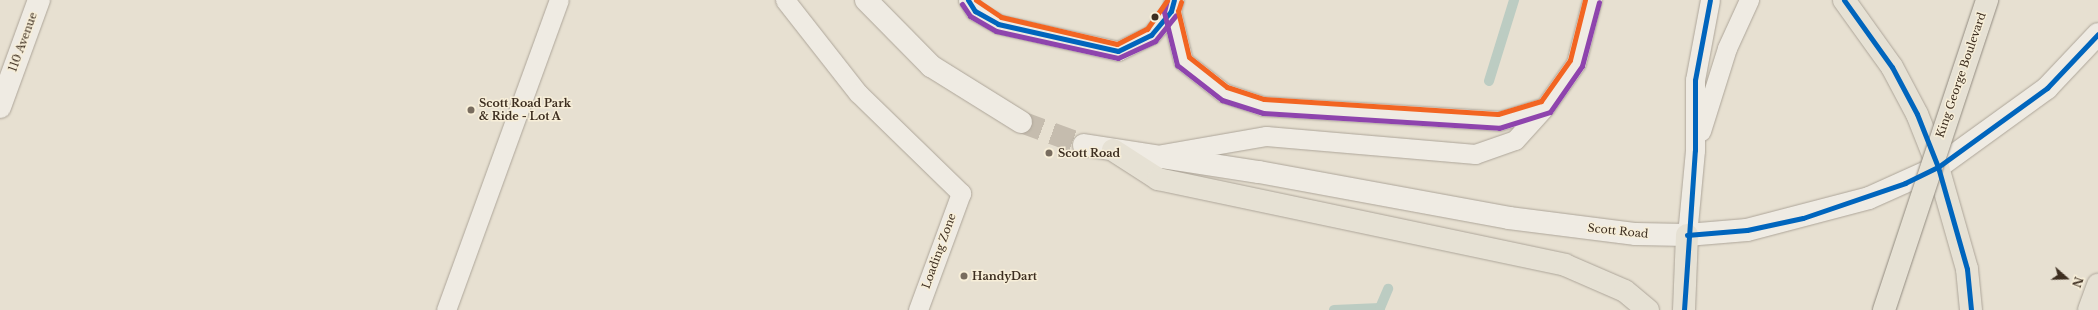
<!DOCTYPE html>
<style>
body{margin:0}
#map{position:relative;width:2098px;height:310px;overflow:hidden;background:#e7e0d1;font-family:"Libre Baskerville",serif}
div>[style]{position:absolute}
[style*='--x']{left:calc(var(--x)*1px);top:calc(var(--y)*1px);width:calc(var(--w)*1px);rotate:calc(var(--a)*1deg)}
.stream>*{height:10px;margin:-5px;padding:0 5px;transform-origin:5px;border-radius:5px;background:#bcccc2}
.secondary-tunnel>*{height:22px;margin-top:-11px;transform-origin:0;background:repeating-linear-gradient(90deg,#c5bcae 0 22px,transparent 0 33px)}
.roads{filter:drop-shadow(0 0 1px #ada599) drop-shadow(0 0 1px #ada599)}
.lane>*{height:19px;margin:-9.5px;padding:0 9.5px;transform-origin:9.5px;border-radius:9.5px;background:#efebe3}
.secondary>*{height:22px;margin:-11px;padding:0 11px;transform-origin:11px;border-radius:11px;background:#efebe3}
.primary>*{height:22px;margin:-11px;padding:0 11px;transform-origin:11px;border-radius:11px;background:#e6e1d4}
.bridges{filter:drop-shadow(0 0 1px #928b80) drop-shadow(0 0 1px #928b80)}
.primary-bridge>*{height:22px;margin:-11px;padding:0 11px;transform-origin:11px;border-radius:11px;background:#e6e1d4}
.bus-1>*{height:5px;margin:-2.5px;padding:0 2.5px;transform-origin:2.5px;border-radius:2.5px;background:#0065bd}
.bus-2>*{height:5px;margin:-2.5px;padding:0 2.5px;transform-origin:2.5px;border-radius:2.5px;background:#8e44ad}
.bus-3>*{height:5px;margin:-2.5px;padding:0 2.5px;transform-origin:2.5px;border-radius:2.5px;background:#f26522}
.dots>*{width:11px;height:11px;translate:-50% -50%;box-sizing:border-box;border:2px solid #f7eed8;border-radius:50%}
span{translate:-50% -50%;white-space:nowrap;text-align:center;line-height:1.15;-webkit-text-stroke:3px #f7eed8;paint-order:stroke}
.street-label{font-size:11px;color:#3d2e20}
.poi-label{font-size:11px;color:#3d2e20;font-weight:700}
.left{translate:0 -50%;text-align:left}
.north{position:absolute;left:2046px;top:258px;width:40px;height:40px;-webkit-text-stroke:3px #f7eed8;paint-order:stroke;rotate:110deg;font-size:11px;font-weight:700;line-height:16px;text-align:center;color:#3d2e20}
.north::after{content:'';display:block;margin:auto;width:14px;height:18px;background:#3d2e20;clip-path:polygon(50% 0,100% 100%,50% 72%,0 100%)}
</style>
<div id="map">
<div class="stream">
<i style="--x:1489;--y:81;--w:85;--a:-72.8"></i>
<i style="--x:1334;--y:310;--w:46;--a:-2.5"></i>
<i style="--x:1380;--y:308;--w:21;--a:-67"></i>
</div>
<div class="secondary-tunnel">
<i style="--x:1021;--y:122;--w:67;--a:20.1"></i>
</div>
<div class="roads">
<div class="lane">
<i style="--x:785;--y:0;--w:118;--a:51.9"></i>
<i style="--x:858;--y:93;--w:144;--a:44.2"></i>
<i style="--x:961;--y:193;--w:125;--a:110.2"></i>
<i style="--x:968;--y:0;--w:13;--a:58"></i>
<i style="--x:975;--y:11;--w:26;--a:29"></i>
<i style="--x:998;--y:24;--w:123;--a:12.7"></i>
<i style="--x:1118;--y:51;--w:37;--a:-26"></i>
<i style="--x:1151;--y:35;--w:31;--a:-50"></i>
<i style="--x:1174;--y:0;--w:11;--a:105"></i>
<i style="--x:1171;--y:11;--w:51;--a:76.5"></i>
<i style="--x:1183;--y:61;--w:52;--a:38"></i>
<i style="--x:1224;--y:93;--w:41;--a:18.4"></i>
<i style="--x:1263;--y:106;--w:236;--a:3.6"></i>
<i style="--x:1499;--y:121;--w:48;--a:-16.9"></i>
<i style="--x:1701;--y:131;--w:87;--a:-72.6"></i>
<i style="--x:1727;--y:48;--w:53;--a:-65.4"></i>
<i style="--x:1162;--y:154;--w:106;--a:-9.8"></i>
<i style="--x:1266;--y:136;--w:210;--a:4.9"></i>
<i style="--x:1475;--y:154;--w:42;--a:-19.3"></i>
<i style="--x:1515;--y:140;--w:45;--a:-47.7"></i>
<i style="--x:1545;--y:107;--w:54;--a:-54.8"></i>
<i style="--x:1576;--y:63;--w:65;--a:-75.7"></i>
<i style="--x:1687;--y:235;--w:85;--a:-84.6"></i>
<i style="--x:1695;--y:150;--w:70;--a:-90"></i>
<i style="--x:1695;--y:80;--w:81;--a:-79.4"></i>
<i style="--x:446;--y:310;--w:330;--a:-70"></i>
</div>
<div class="secondary">
<i style="--x:866;--y:0;--w:93;--a:45.4"></i>
<i style="--x:931;--y:66;--w:106;--a:31.9"></i>
<i style="--x:0;--y:107;--w:114;--a:-70"></i>
<i style="--x:1084;--y:145;--w:177;--a:8.8"></i>
<i style="--x:1259;--y:172;--w:254;--a:10.4"></i>
<i style="--x:1509;--y:218;--w:128;--a:7.2"></i>
<i style="--x:1636;--y:234;--w:51;--a:1.1"></i>
<i style="--x:1687;--y:235;--w:60;--a:-4.8"></i>
<i style="--x:1747;--y:230;--w:126;--a:-14.7"></i>
<i style="--x:1869;--y:198;--w:76;--a:-24.2"></i>
<i style="--x:1938;--y:167;--w:135;--a:-35.9"></i>
<i style="--x:2047;--y:88;--w:74;--a:-46.6"></i>
</div>
<div class="primary">
<i style="--x:1844;--y:0;--w:82;--a:54.4"></i>
<i style="--x:1892;--y:67;--w:53;--a:62"></i>
<i style="--x:1917;--y:114;--w:57;--a:68.4"></i>
<i style="--x:1938;--y:167;--w:106;--a:74.1"></i>
<i style="--x:1967;--y:269;--w:41;--a:84.4"></i>
<i style="--x:1113;--y:150;--w:54;--a:32.8"></i>
<i style="--x:1158;--y:179;--w:416;--a:11.9"></i>
<i style="--x:1565;--y:265;--w:65;--a:23.4"></i>
<i style="--x:1625;--y:291;--w:30;--a:40"></i>
<i style="--x:1684;--y:310;--w:75;--a:-87.7"></i>
<i style="--x:2089;--y:310;--w:27;--a:-70"></i>
</div>
</div>
<div class="bridges">
<div class="primary-bridge">
<i style="--x:1884;--y:310;--w:327;--a:-71.6"></i>
</div>
</div>
<div class="bus-1">
<i style="--x:968;--y:0;--w:13;--a:58"></i>
<i style="--x:975;--y:11;--w:26;--a:29"></i>
<i style="--x:998;--y:24;--w:123;--a:12.7"></i>
<i style="--x:1118;--y:51;--w:37;--a:-26"></i>
<i style="--x:1151;--y:35;--w:31;--a:-50"></i>
<i style="--x:1171;--y:11;--w:11;--a:-75"></i>
<i style="--x:1844;--y:0;--w:82;--a:54.4"></i>
<i style="--x:1892;--y:67;--w:53;--a:62"></i>
<i style="--x:1917;--y:114;--w:57;--a:68.4"></i>
<i style="--x:1938;--y:167;--w:106;--a:74.1"></i>
<i style="--x:1967;--y:269;--w:41;--a:84.4"></i>
<i style="--x:1687;--y:235;--w:60;--a:-4.8"></i>
<i style="--x:1747;--y:230;--w:57;--a:-12.1"></i>
<i style="--x:1803;--y:218;--w:108;--a:-18.9"></i>
<i style="--x:1905;--y:183;--w:37;--a:-26"></i>
<i style="--x:1938;--y:167;--w:135;--a:-35.9"></i>
<i style="--x:2047;--y:88;--w:74;--a:-46.6"></i>
<i style="--x:1684;--y:310;--w:160;--a:-86.1"></i>
<i style="--x:1695;--y:150;--w:70;--a:-90"></i>
<i style="--x:1695;--y:80;--w:81;--a:-79.4"></i>
</div>
<div class="bus-2">
<i style="--x:1167;--y:0;--w:12;--a:104"></i>
<i style="--x:1164;--y:12;--w:55;--a:76.2"></i>
<i style="--x:1177;--y:65;--w:57;--a:37.9"></i>
<i style="--x:1222;--y:100;--w:43;--a:17.6"></i>
<i style="--x:1263;--y:113;--w:236;--a:3.6"></i>
<i style="--x:1499;--y:128;--w:53;--a:-17.4"></i>
<i style="--x:1550;--y:112;--w:56;--a:-55.2"></i>
<i style="--x:1582;--y:66;--w:66;--a:-75.1"></i>
<i style="--x:962;--y:4;--w:14;--a:56"></i>
<i style="--x:970;--y:16;--w:30;--a:30"></i>
<i style="--x:996;--y:31;--w:125;--a:12.5"></i>
<i style="--x:1118;--y:58;--w:41;--a:-24.7"></i>
<i style="--x:1155;--y:41;--w:33;--a:-51"></i>
</div>
<div class="bus-3">
<i style="--x:976;--y:0;--w:30;--a:34"></i>
<i style="--x:1001;--y:17;--w:119;--a:13.1"></i>
<i style="--x:1117;--y:44;--w:34;--a:-27"></i>
<i style="--x:1147;--y:29;--w:35;--a:-55"></i>
<i style="--x:1181;--y:2;--w:9;--a:108"></i>
<i style="--x:1178;--y:11;--w:47;--a:76.6"></i>
<i style="--x:1189;--y:57;--w:48;--a:38.3"></i>
<i style="--x:1227;--y:87;--w:39;--a:18"></i>
<i style="--x:1264;--y:99;--w:234;--a:3.7"></i>
<i style="--x:1498;--y:114;--w:45;--a:-16.8"></i>
<i style="--x:1541;--y:101;--w:50;--a:-54.7"></i>
<i style="--x:1570;--y:60;--w:62;--a:-76"></i>
</div>
<div class="dots">
<i style="left:1155px;top:17px;background:#3d2e20"></i>
<i style="left:471px;top:110px;background:#786c5e"></i>
<i style="left:1049px;top:153px;background:#786c5e"></i>
<i style="left:964px;top:276px;background:#786c5e"></i>
</div>
<div class="street-label">
<span style="left:23px;top:42px;rotate:-70deg">110 Avenue</span>
<span style="left:1961px;top:75px;rotate:-71deg">King George Boulevard</span>
<span style="left:1618px;top:231px;rotate:6deg">Scott Road</span>
<span style="left:939px;top:251px;rotate:-70deg">Loading Zone</span>
</div>
<div class="poi-label">
<span class="left" style="left:479px;top:110px">Scott Road Park<br>&amp; Ride - Lot A</span>
<span class="left" style="left:1058px;top:153px">Scott Road</span>
<span class="left" style="left:972px;top:276px">HandyDart</span>
</div>
<div class="north">N</div>
</div>
